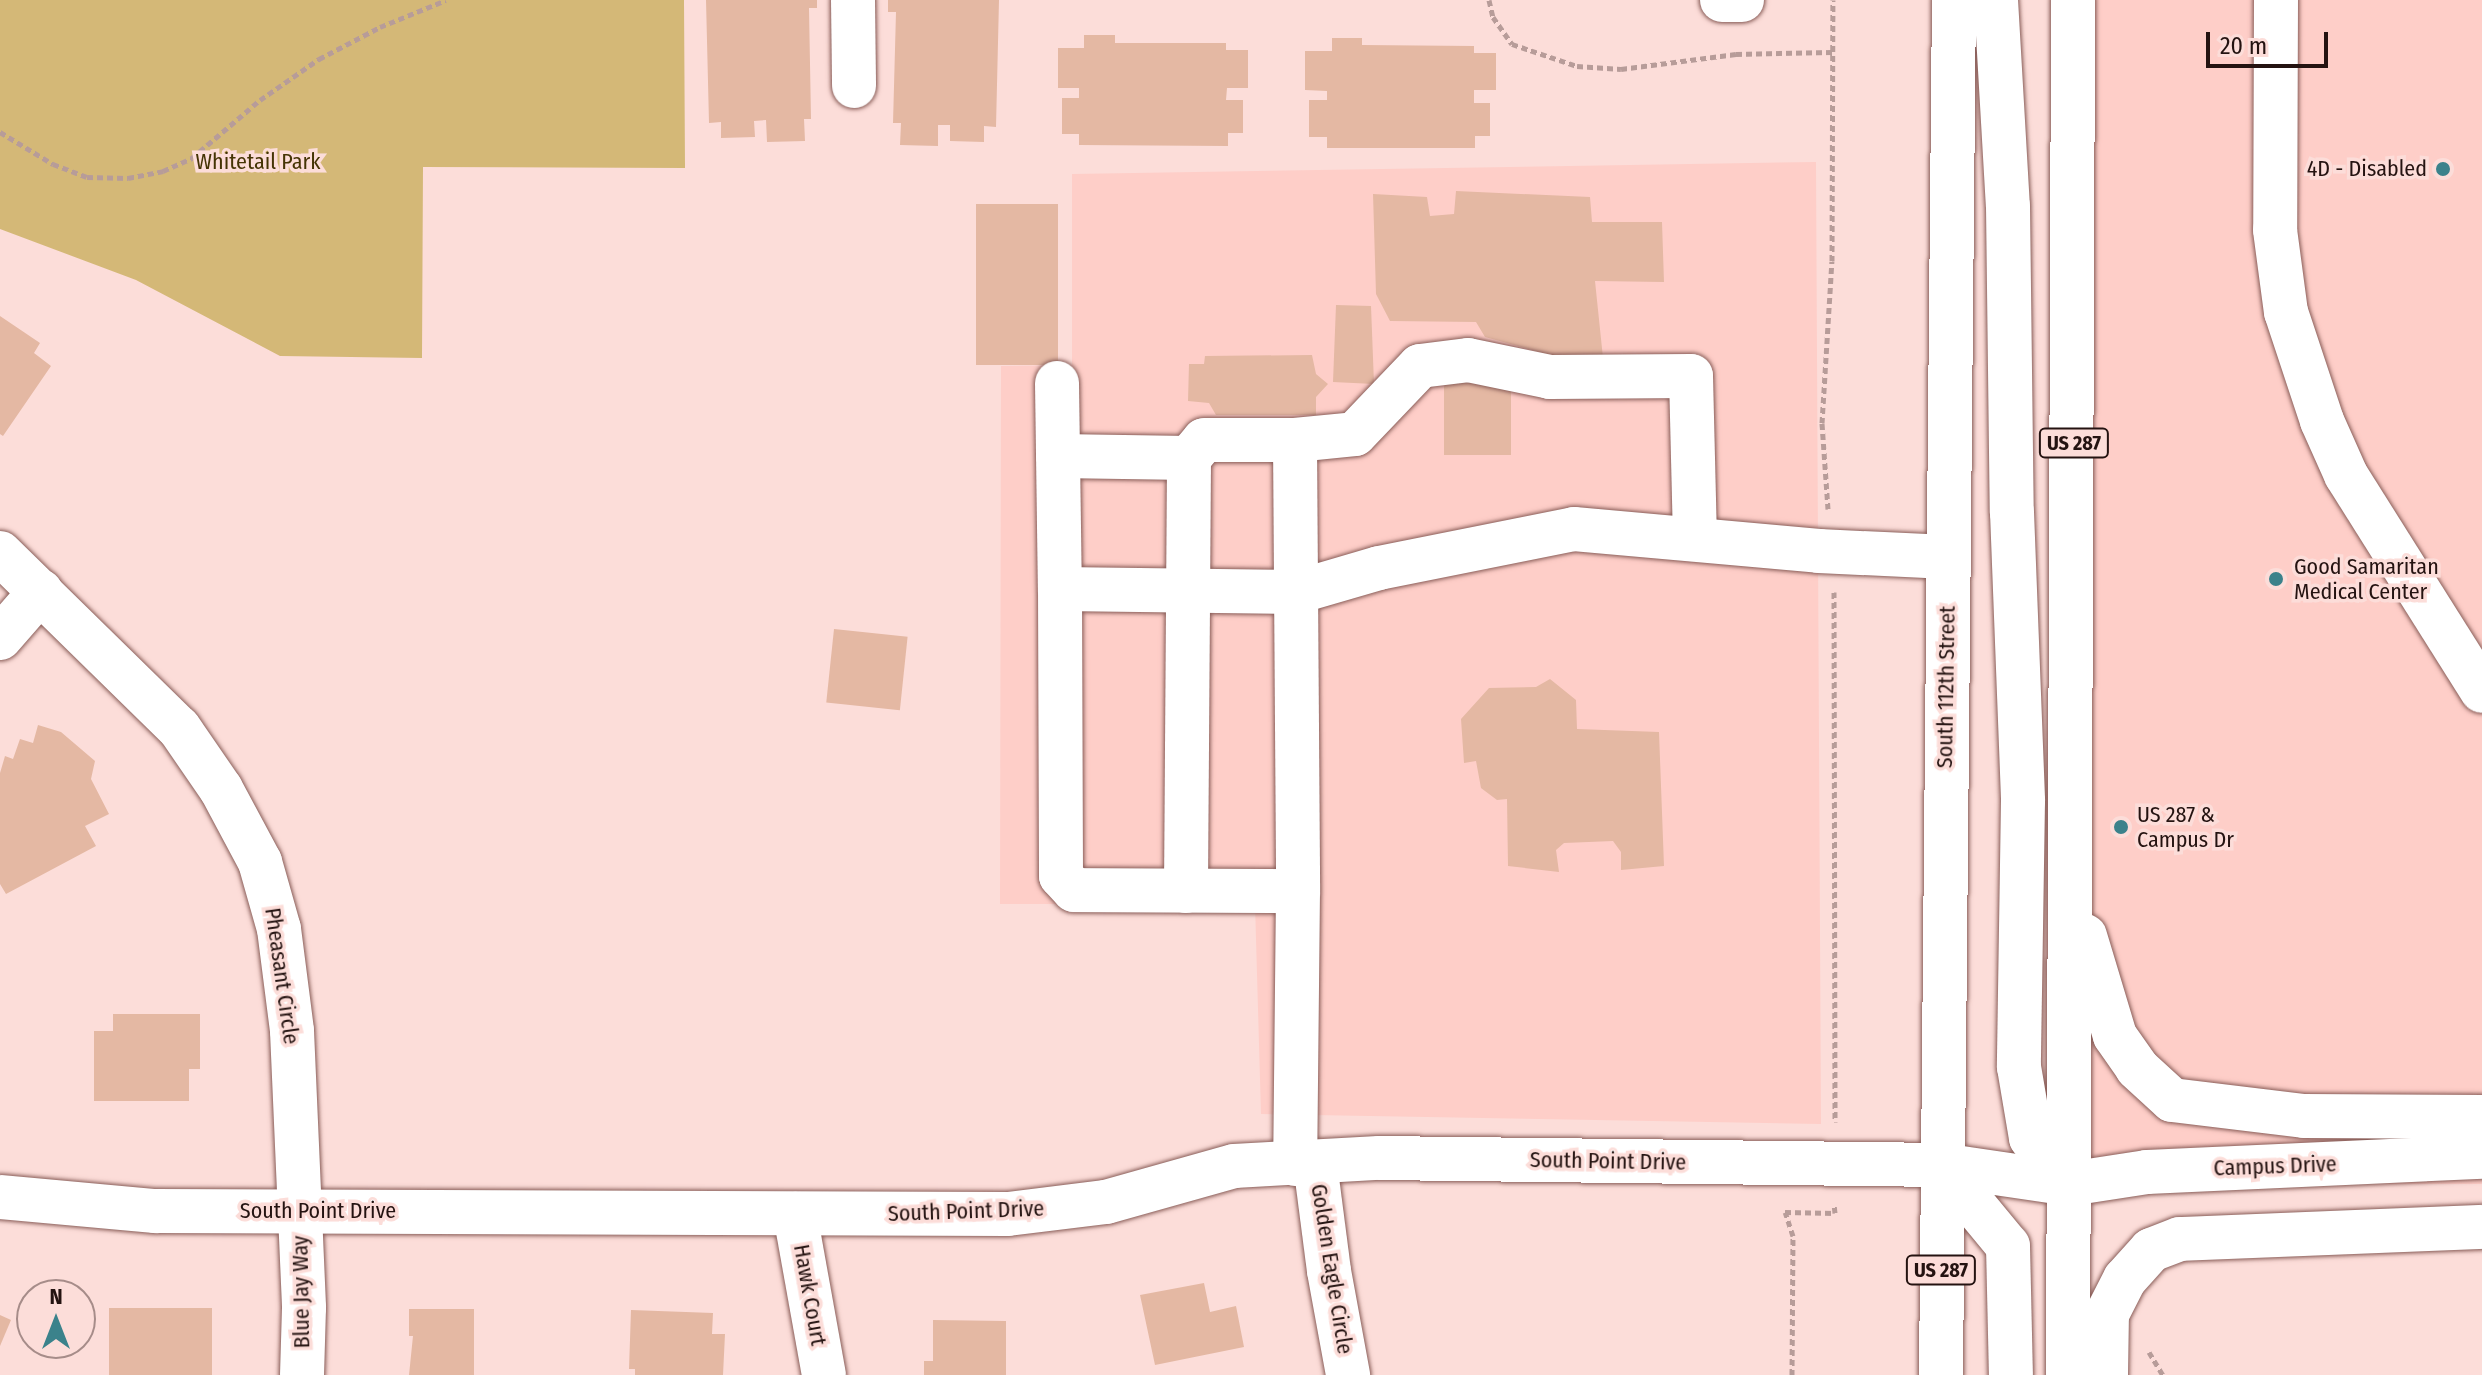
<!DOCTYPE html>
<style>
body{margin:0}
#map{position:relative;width:2482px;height:1375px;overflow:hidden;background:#fcddd9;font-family:"Fira Sans Condensed",sans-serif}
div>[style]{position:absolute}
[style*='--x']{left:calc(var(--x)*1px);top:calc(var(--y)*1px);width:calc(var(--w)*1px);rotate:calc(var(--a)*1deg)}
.built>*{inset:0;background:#fecec8;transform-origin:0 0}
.green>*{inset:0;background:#d4b877}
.building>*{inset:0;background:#e4b8a3;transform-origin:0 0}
.path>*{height:5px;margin-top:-2.5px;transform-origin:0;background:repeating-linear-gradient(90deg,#b79c99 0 6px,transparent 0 10px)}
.roads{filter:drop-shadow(0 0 2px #895d58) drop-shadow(0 0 2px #895d58)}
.minor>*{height:44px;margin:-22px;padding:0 22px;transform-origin:22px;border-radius:22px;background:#fff}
.major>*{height:44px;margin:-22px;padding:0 22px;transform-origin:22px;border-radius:22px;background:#fff}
.dots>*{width:22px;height:22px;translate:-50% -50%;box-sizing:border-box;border:4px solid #fcddd9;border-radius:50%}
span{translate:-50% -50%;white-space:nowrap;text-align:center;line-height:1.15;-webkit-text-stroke:7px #fcddd9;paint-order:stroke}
.shield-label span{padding:2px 6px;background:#fcddd9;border:2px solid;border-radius:6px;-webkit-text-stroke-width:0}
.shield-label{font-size:20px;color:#241311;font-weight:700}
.park-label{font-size:22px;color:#453405}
.poi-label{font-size:22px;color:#241311}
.right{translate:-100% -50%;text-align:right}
.left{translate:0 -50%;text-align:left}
.street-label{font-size:22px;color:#241311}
.north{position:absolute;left:16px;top:1279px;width:80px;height:80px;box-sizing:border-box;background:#fcddd9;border:2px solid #a68c89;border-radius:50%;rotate:0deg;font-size:22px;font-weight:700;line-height:32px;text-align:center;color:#241311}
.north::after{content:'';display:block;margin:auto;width:28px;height:36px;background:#3b828b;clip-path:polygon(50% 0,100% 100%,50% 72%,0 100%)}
.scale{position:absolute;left:2206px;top:32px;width:122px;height:36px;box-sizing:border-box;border:4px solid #241311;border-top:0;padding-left:10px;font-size:24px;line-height:28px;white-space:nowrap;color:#241311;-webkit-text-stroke:6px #fcddd9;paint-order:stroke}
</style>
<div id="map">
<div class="built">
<i style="left:2071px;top:0;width:411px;height:1184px"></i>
<i style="clip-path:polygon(1816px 162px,1821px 1124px,1261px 1114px,1255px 904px,1000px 904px,1001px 366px,1072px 365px,1072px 174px)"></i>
</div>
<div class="green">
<i style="clip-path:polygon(0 0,684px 0,685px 168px,423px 167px,422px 358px,280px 356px,136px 280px,0 229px)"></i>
</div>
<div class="building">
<i style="clip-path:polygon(706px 0,817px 0,817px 8px,809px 8px,811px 119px,804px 119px,805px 141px,767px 142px,766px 120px,754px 121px,755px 137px,721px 138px,721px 122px,709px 123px)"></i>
<i style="clip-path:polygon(888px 0,999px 0,996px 127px,984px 126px,984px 142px,950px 141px,950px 125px,938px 125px,938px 146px,900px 145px,901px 123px,893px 123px,896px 12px,888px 12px)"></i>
<i style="clip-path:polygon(1084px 35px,1115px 35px,1115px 43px,1226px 43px,1226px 50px,1248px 50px,1248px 88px,1227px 88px,1226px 100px,1243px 100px,1243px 133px,1228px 133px,1228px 146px,1079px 145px,1079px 134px,1062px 134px,1062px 98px,1079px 98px,1079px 88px,1058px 88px,1058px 48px,1084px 48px)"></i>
<i style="clip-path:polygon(1332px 38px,1362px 38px,1362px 45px,1474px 46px,1474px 53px,1496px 53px,1496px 90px,1474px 90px,1474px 103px,1490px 103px,1490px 136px,1475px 136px,1475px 148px,1327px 148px,1327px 137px,1309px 137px,1309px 100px,1327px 100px,1327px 91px,1305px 90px,1305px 51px,1332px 51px)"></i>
<i style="clip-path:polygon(1456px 191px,1590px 197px,1592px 222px,1662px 222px,1664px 282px,1595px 281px,1603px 358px,1550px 355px,1485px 337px,1476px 322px,1390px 321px,1376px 294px,1373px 194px,1427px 197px,1430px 216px,1454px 214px)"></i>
<i style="left:976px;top:204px;width:82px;height:161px"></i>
<i style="clip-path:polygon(1336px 305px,1371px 306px,1374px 384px,1333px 382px)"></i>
<i style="clip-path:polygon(0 316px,40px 343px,34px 353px,51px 366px,3px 436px,0 434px)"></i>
<i style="clip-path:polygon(1312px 355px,1316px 374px,1328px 384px,1316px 397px,1316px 415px,1216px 415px,1209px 403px,1188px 401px,1189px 364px,1204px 364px,1205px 356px)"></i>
<i style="left:1511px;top:382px;width:73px;height:67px;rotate:90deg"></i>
<i style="left:834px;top:629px;width:74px;height:74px;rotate:6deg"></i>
<i style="clip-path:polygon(1550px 679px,1576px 700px,1577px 729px,1659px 732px,1664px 866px,1621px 870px,1621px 852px,1613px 841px,1564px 843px,1556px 850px,1559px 872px,1508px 866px,1507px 799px,1497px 800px,1481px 788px,1476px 761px,1464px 763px,1461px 719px,1489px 688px,1536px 687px)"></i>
<i style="clip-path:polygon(38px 725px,61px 732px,95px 761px,91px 779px,109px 814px,85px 826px,96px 846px,6px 894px,0 884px,0 773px,5px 756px,13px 759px,20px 739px,33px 743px)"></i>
<i style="clip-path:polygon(113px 1014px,200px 1014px,200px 1069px,189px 1069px,189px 1101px,94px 1101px,94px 1031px,113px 1031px)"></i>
<i style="clip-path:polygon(1204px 1283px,1210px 1312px,1236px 1306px,1244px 1347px,1155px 1365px,1140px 1295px)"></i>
<i style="left:109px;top:1308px;width:103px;height:67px"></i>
<i style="clip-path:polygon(409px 1309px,474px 1309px,474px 1375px,409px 1375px,413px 1336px,409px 1336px)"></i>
<i style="clip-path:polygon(631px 1310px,713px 1313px,712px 1334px,725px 1334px,723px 1375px,635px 1375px,635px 1369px,629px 1369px)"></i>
<i style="clip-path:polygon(0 1315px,11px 1320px,0 1346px)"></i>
<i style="clip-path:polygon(933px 1320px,1006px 1321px,1006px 1375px,924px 1375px,924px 1361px,933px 1361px)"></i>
</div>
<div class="path">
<i style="--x:1489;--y:0;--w:17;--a:77"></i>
<i style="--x:1493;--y:17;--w:33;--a:55"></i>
<i style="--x:1512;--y:44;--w:69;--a:18.7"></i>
<i style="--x:1577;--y:66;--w:44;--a:3.9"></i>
<i style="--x:1621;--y:69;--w:116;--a:-7.4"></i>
<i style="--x:1736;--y:54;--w:97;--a:-1.2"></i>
<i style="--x:0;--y:132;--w:62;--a:31.1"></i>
<i style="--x:53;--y:164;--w:36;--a:21"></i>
<i style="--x:87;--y:177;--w:41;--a:1.4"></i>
<i style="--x:128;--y:178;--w:36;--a:-11"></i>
<i style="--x:163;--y:171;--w:32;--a:-24"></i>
<i style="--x:192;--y:158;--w:89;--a:-40.5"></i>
<i style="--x:260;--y:100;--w:72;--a:-34.8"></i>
<i style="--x:319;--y:59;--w:69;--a:-27.7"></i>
<i style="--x:380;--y:27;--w:71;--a:-22.2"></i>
<i style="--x:1828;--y:509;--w:86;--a:-94"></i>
<i style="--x:1822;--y:423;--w:162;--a:-86.5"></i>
<i style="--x:1832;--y:261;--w:261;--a:-89.8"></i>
<i style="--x:1834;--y:592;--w:530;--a:89.89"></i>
<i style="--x:2149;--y:1352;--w:27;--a:59"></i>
<i style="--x:1792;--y:1375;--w:139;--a:-89.6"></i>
<i style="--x:1793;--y:1236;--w:25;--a:-108"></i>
<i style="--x:1785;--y:1212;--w:50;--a:1.1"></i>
<i style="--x:1835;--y:1213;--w:9;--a:-96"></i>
</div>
<div class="roads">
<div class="minor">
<i style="--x:853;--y:0;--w:86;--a:89.3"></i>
<i style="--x:1722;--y:0;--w:20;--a:0"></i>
<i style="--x:2276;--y:0;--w:230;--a:90.2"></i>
<i style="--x:2275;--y:230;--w:83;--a:82.4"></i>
<i style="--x:2286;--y:312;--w:115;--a:71.7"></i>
<i style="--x:2322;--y:421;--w:59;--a:66"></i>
<i style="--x:2346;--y:475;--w:255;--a:57.8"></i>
<i style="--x:1057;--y:383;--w:206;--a:89.2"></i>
<i style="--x:1060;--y:589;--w:237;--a:0.7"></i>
<i style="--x:1297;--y:592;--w:85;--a:-16.3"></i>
<i style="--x:1379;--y:568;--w:199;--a:-11.3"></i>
<i style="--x:1574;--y:529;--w:246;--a:5.1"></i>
<i style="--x:1819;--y:551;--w:129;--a:2.7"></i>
<i style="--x:1295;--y:440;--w:451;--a:89.6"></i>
<i style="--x:1058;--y:456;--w:131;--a:0.9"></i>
<i style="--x:1189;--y:458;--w:23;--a:-50"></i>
<i style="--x:1204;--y:440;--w:91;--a:0"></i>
<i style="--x:1295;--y:440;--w:60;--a:-5.7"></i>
<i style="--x:1355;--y:434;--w:94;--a:-46.3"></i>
<i style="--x:1420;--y:366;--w:48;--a:-7.1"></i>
<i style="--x:1468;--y:360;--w:84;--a:11.7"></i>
<i style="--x:1550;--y:377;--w:141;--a:-0.4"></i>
<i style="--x:1691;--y:376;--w:163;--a:88.6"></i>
<i style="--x:0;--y:553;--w:250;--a:44.4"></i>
<i style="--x:179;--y:728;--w:74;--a:55.5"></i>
<i style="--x:221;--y:789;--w:83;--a:61.9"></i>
<i style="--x:260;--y:862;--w:70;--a:74.2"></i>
<i style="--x:279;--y:929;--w:103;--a:82.7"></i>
<i style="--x:292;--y:1031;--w:277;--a:87.5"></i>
<i style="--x:304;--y:1308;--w:67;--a:91.7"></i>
<i style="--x:1060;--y:589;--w:287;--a:89.8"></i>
<i style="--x:1061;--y:876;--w:19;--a:47"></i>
<i style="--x:1074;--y:890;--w:224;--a:0.3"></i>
<i style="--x:1298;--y:891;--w:273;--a:90.6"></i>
<i style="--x:0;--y:638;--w:62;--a:-48.9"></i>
<i style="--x:1186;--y:891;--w:433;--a:-89.6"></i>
<i style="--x:1315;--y:1163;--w:109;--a:82.6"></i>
<i style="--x:1329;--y:1271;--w:106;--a:79.6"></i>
<i style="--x:0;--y:1197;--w:156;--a:5.2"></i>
<i style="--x:155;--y:1211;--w:853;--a:0.2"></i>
<i style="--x:1008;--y:1214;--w:99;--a:-7"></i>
<i style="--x:1106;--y:1202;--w:133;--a:-15.7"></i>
<i style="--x:1234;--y:1166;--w:145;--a:-3.2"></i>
<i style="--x:1379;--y:1158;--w:562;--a:0.71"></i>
<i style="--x:1941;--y:1165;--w:129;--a:8.4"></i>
<i style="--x:2069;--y:1184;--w:79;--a:-8.7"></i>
<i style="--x:2147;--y:1172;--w:335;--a:-2.6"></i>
<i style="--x:795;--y:1214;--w:164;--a:79.8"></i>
</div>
<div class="major">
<i style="--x:1996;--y:0;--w:206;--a:86.7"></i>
<i style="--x:2008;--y:206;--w:306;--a:89.3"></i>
<i style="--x:2012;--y:512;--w:289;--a:87.8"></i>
<i style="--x:2023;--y:801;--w:266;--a:90.9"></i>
<i style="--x:2019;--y:1067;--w:72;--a:80.4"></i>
<i style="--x:2031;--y:1138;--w:60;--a:50.4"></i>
<i style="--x:2085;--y:936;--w:104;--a:73.3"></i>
<i style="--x:2115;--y:1036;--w:39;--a:55"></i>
<i style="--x:2137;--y:1068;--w:47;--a:42.4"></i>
<i style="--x:2172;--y:1100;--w:133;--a:6.9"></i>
<i style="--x:2304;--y:1116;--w:178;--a:0.3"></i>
<i style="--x:1941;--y:1165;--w:105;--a:50.4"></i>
<i style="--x:2008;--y:1246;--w:129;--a:88.7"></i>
<i style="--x:1941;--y:1375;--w:1375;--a:-89.46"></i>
<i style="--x:2068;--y:1375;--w:1375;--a:-89.79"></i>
<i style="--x:2106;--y:1375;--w:61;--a:-89.1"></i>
<i style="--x:2107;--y:1314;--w:39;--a:-63"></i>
<i style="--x:2125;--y:1279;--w:39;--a:-48"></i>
<i style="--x:2151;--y:1250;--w:31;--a:-21"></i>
<i style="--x:2180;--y:1239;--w:302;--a:-2.3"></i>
</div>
</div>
<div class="dots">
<i style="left:2443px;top:169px;background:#3b828b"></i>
<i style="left:2276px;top:579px;background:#3b828b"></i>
<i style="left:2121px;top:827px;background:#3b828b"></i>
</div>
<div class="shield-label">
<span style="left:2074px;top:443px">US 287</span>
<span style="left:1941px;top:1270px">US 287</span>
</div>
<div class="park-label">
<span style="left:258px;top:162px">Whitetail Park</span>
</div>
<div class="poi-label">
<span class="right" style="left:2427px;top:169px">4D - Disabled</span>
<span class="left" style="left:2294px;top:579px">Good Samaritan<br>Medical Center</span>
<span class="left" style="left:2137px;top:827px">US 287 &amp;<br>Campus Dr</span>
</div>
<div class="street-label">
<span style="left:1946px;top:687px;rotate:-89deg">South 112th Street</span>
<span style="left:282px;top:976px;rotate:82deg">Pheasant Circle</span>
<span style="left:1608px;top:1161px;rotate:1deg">South Point Drive</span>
<span style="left:2275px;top:1166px;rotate:-2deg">Campus Drive</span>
<span style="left:318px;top:1211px">South Point Drive</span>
<span style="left:966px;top:1211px;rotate:-2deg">South Point Drive</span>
<span style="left:1332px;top:1269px;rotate:81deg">Golden Eagle Circle</span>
<span style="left:301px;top:1292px;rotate:-91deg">Blue Jay Way</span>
<span style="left:810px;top:1295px;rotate:80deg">Hawk Court</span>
</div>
<div class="north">N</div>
<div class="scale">20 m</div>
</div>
